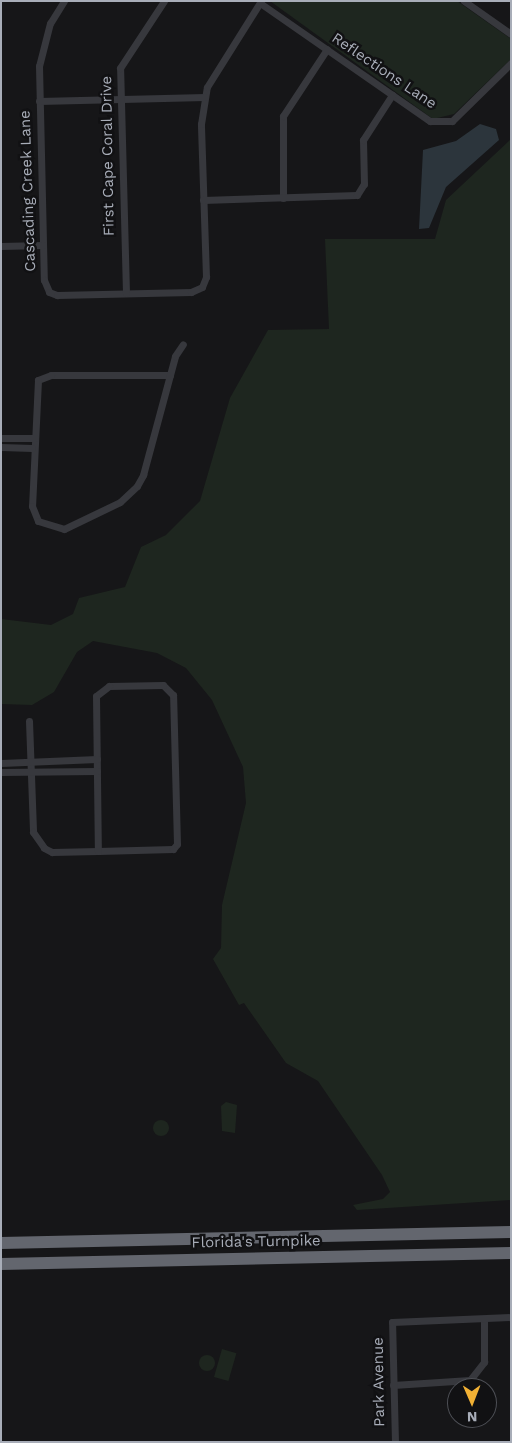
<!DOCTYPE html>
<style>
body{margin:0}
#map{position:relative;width:512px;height:1443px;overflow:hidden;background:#161618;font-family:"Work Sans",sans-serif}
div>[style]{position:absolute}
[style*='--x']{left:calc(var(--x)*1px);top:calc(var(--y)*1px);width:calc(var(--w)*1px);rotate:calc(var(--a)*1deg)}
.green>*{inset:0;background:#1e261f;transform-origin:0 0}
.round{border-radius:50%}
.water>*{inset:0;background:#2c353c}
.street>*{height:7px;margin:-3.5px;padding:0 3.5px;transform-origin:3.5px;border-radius:3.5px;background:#37383d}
.highway>*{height:12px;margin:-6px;padding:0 6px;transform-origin:6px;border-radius:6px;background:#63666e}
span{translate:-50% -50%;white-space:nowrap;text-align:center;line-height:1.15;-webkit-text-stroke:5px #111113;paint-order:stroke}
.street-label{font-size:15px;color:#a8adb8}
.frame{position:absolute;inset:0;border:2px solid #a8adb8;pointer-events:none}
.north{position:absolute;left:447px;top:1378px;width:50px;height:50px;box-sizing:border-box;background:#111113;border:1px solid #4d4f55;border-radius:50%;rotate:179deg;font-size:14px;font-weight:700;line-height:20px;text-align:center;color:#a8adb8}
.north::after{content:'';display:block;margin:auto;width:18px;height:22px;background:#f2b134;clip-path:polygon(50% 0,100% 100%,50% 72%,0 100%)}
</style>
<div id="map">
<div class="green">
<i style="clip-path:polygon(270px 1px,457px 1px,511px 39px,511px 59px,454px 114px,433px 119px)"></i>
<i style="clip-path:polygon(511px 139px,511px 1200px,357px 1210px,353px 1205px,383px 1199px,390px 1192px,382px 1175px,318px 1081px,286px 1063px,244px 1003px,239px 1005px,213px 959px,221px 948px,222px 905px,246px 803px,243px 767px,212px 700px,186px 668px,157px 653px,93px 641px,77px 652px,54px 692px,32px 705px,1px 704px,1px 619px,51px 625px,73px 614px,79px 598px,125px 587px,141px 547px,166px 535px,200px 501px,230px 398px,268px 330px,329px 329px,325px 239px,435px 239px,446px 200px)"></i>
<i style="clip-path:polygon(226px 1102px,237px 1105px,235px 1133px,222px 1131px,221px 1106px)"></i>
<i class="round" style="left:153px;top:1120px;width:16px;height:16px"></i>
<i style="left:222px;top:1349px;width:15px;height:29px;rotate:16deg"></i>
<i class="round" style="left:199px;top:1355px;width:16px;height:16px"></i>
</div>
<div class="water">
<i style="clip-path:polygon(480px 124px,496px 129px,499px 140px,446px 187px,429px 228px,419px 229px,423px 150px,456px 141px)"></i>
</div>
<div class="street">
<i style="--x:64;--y:1;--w:26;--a:122"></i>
<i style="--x:50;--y:23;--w:44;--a:104.3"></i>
<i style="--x:39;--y:66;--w:214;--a:88.7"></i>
<i style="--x:44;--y:280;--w:13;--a:67"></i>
<i style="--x:49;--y:292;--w:9;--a:21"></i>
<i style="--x:57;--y:295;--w:134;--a:-1.3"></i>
<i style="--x:191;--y:292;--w:12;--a:-24"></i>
<i style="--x:202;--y:287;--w:11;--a:-68"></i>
<i style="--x:206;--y:277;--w:153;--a:-91.9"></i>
<i style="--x:201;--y:124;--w:37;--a:-81"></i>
<i style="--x:207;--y:87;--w:102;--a:-57.9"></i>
<i style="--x:464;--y:1;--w:57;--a:35.1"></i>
<i style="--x:260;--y:3;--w:207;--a:34.8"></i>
<i style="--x:430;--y:121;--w:22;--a:0"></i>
<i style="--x:452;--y:121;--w:83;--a:-44.5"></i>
<i style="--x:39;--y:101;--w:166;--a:-1.4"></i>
<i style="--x:283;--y:198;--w:82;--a:-90"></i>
<i style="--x:283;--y:116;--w:80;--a:-56.7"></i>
<i style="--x:203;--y:200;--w:154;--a:-1.9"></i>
<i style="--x:357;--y:195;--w:13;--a:-58"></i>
<i style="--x:364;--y:184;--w:44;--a:-91.3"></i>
<i style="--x:363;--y:140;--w:54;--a:-57.2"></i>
<i style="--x:1;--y:246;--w:42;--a:-1.4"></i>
<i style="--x:126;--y:293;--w:225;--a:-91.5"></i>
<i style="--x:120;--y:68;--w:80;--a:-56.7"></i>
<i style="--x:170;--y:375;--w:119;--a:180"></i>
<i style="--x:51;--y:375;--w:14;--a:159"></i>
<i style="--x:38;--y:380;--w:126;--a:92.7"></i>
<i style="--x:32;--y:506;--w:16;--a:68"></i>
<i style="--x:38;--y:521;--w:27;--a:17"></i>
<i style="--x:64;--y:529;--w:62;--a:-25.7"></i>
<i style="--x:120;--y:502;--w:23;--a:-43"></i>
<i style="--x:137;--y:486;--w:13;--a:-61"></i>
<i style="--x:143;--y:475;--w:123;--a:-74.9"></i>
<i style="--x:175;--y:356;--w:14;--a:-56"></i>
<i style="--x:1;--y:438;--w:34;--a:0"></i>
<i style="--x:1;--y:447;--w:31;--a:2"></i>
<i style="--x:29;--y:721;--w:111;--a:87.9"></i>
<i style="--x:33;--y:832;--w:19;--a:55"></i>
<i style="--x:44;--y:848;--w:9;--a:27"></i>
<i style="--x:52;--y:852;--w:46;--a:-1.2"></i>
<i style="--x:98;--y:851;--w:75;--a:-1.5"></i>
<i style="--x:173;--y:849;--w:6;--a:-51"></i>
<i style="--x:177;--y:844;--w:149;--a:-91.5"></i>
<i style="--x:173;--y:695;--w:14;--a:-135"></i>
<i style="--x:163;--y:685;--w:54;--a:178.9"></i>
<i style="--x:109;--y:686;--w:16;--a:142"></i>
<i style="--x:96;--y:696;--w:155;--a:89.3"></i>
<i style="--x:1;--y:763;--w:96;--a:-2.4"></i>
<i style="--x:1;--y:772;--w:96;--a:-0.6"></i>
<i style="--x:393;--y:1385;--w:77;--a:-3.7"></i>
<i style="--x:470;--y:1380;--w:23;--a:-52"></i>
<i style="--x:484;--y:1362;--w:41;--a:-90"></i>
<i style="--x:395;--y:1442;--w:120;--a:-91.4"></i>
<i style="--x:392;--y:1322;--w:119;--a:-2.4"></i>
</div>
<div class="highway">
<i style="--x:1;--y:1243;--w:510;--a:-1.24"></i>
<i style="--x:1;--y:1264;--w:510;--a:-1.24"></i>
</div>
<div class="street-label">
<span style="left:384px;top:71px;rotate:34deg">Reflections Lane</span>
<span style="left:108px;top:156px;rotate:-91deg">First Cape Coral Drive</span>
<span style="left:28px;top:191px;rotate:-92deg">Cascading Creek Lane</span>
<span style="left:256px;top:1242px;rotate:-1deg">Florida's Turnpike</span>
<span style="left:379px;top:1382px;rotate:-91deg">Park Avenue</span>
</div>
<div class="frame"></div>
<div class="north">N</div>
</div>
